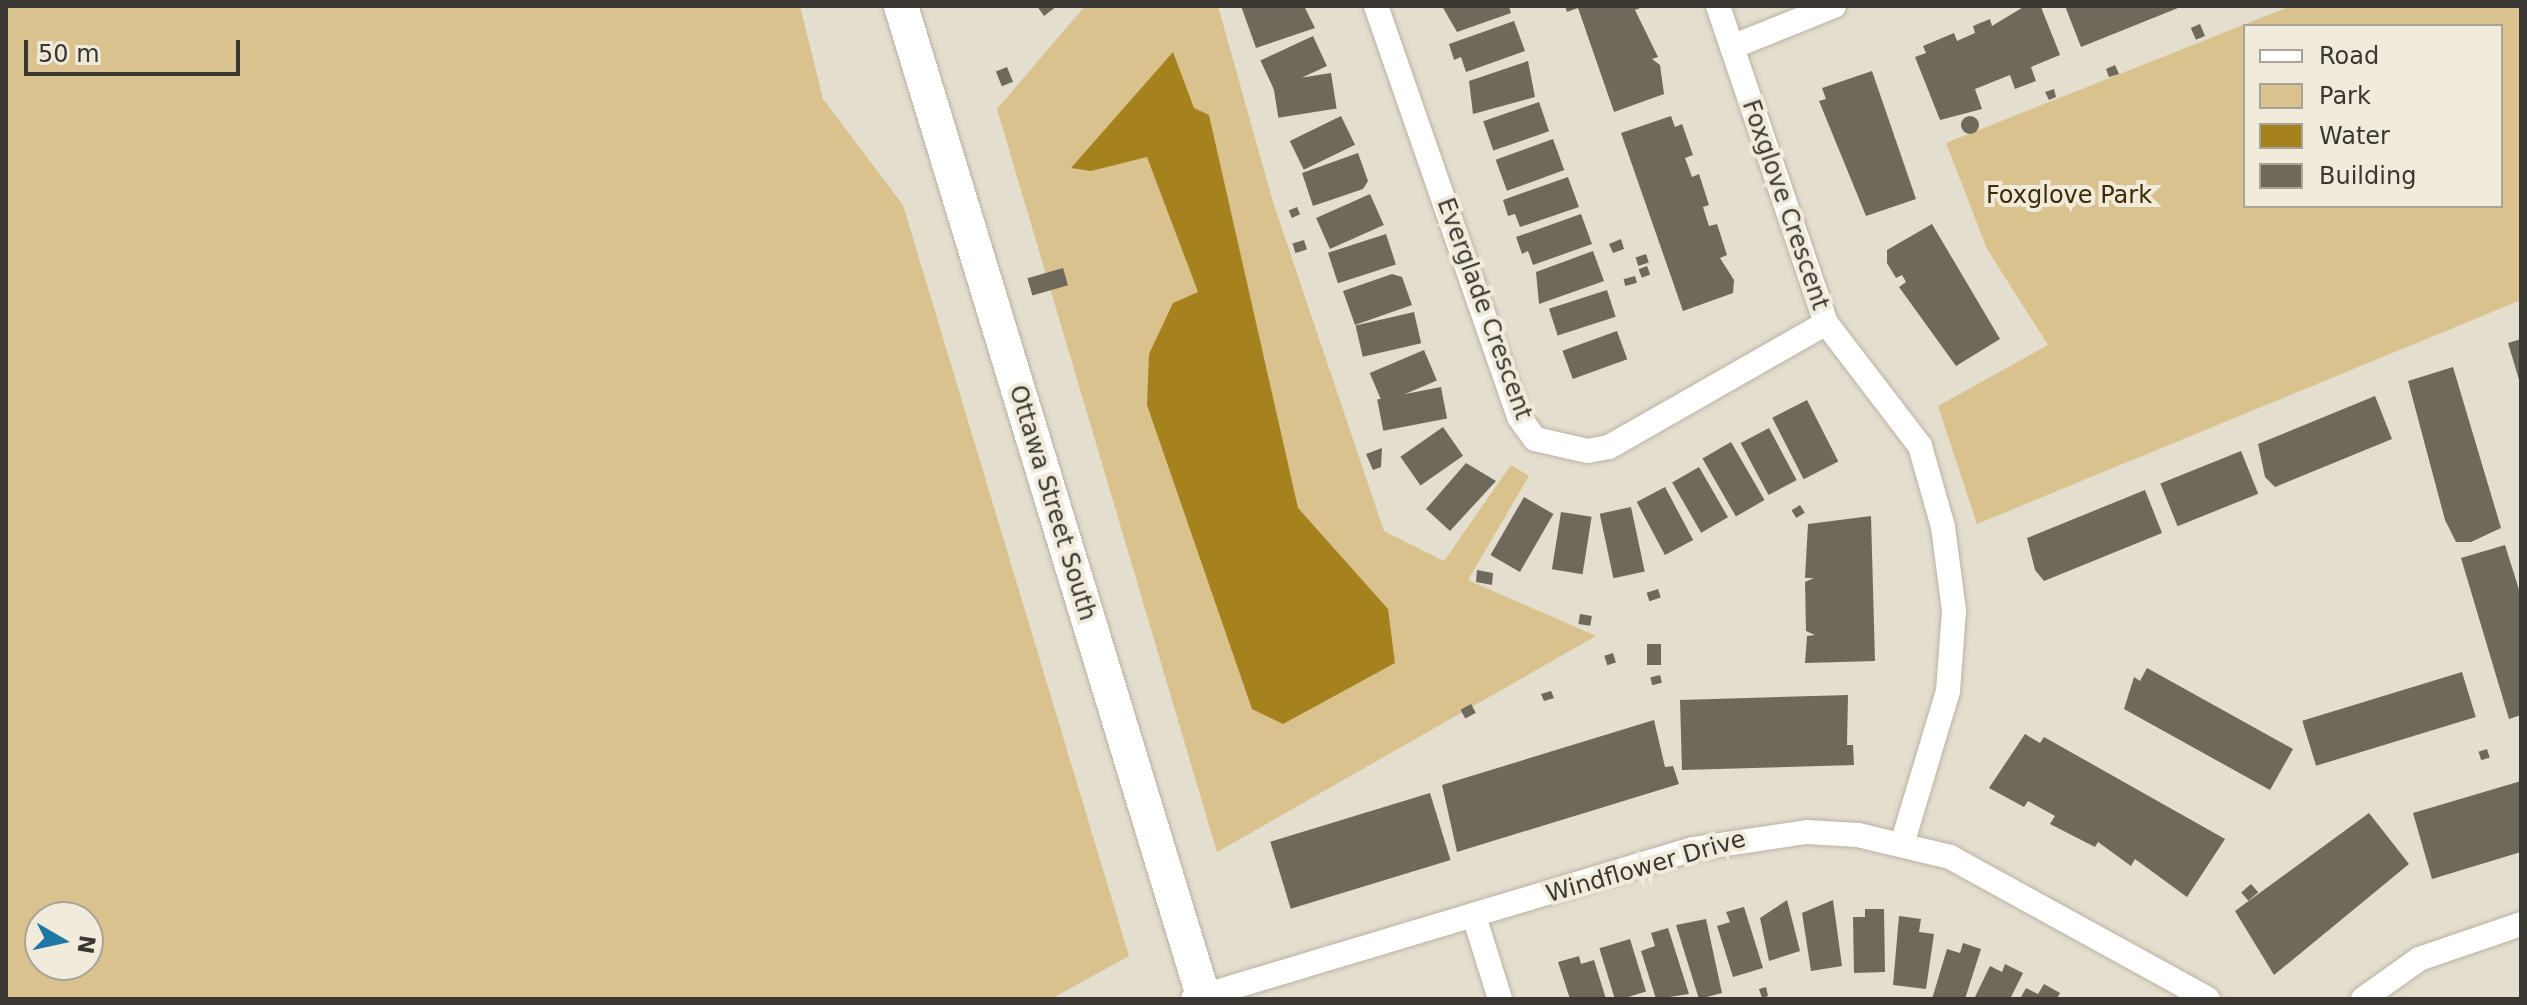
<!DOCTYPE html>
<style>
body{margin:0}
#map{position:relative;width:2527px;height:1005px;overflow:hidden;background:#e4decf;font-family:"DejaVu Sans",sans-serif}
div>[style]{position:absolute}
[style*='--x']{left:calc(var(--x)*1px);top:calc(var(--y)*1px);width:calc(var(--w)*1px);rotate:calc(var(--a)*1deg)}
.green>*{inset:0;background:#d9c28e}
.water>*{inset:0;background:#a6821e}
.building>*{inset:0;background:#6f695c;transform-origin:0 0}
.round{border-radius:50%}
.roads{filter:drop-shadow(0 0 2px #b9b3a4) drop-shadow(0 0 2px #b9b3a4)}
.minor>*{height:24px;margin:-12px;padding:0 12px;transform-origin:12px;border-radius:12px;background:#fff}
.secondary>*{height:34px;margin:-17px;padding:0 17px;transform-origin:17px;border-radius:17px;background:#fff}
span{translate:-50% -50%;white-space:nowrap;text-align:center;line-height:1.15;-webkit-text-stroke:8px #f1ebdc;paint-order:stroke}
.park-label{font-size:24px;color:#3c2d03}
.street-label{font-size:24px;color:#3a3732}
.frame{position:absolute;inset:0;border:8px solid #3a3732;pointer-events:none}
.legend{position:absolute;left:2243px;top:24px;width:260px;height:184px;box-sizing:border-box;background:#f1ebdc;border:2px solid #a8a398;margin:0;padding:10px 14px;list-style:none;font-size:24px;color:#3a3732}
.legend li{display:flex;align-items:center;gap:16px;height:40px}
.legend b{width:40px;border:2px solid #a8a398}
.north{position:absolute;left:24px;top:901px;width:80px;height:80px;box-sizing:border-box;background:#f1ebdc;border:2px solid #a8a398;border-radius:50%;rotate:99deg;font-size:22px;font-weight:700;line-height:32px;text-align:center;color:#3a3732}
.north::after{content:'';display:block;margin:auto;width:28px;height:36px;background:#1d78a6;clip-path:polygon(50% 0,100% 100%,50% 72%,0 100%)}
.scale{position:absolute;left:24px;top:40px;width:216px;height:36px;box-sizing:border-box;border:4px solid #3a3732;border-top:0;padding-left:10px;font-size:24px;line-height:28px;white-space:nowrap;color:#3a3732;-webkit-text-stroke:6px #f1ebdc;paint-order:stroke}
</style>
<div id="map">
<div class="green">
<i style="clip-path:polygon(evenodd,6px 6px,800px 6px,823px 99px,903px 205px,1129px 956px,1051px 999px,6px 999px,6px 6px,88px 917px,88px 965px,40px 965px,40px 917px,88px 917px)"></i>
<i style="clip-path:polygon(1085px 6px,1218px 6px,1273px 202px,1384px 531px,1444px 561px,1511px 465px,1529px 476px,1468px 580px,1596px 636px,1217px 852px,997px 109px)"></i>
<i style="clip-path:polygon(evenodd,2291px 6px,2521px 6px,2521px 300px,1977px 524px,1938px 406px,2048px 345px,1987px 249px,1946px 143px,2291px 6px,2501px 26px,2501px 206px,2245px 206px,2245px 26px,2501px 26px)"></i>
</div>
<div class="water">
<i style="clip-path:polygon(1173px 52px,1194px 108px,1209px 115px,1298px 508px,1388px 609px,1395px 663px,1283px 724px,1252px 709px,1147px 405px,1149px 354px,1173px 303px,1198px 292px,1147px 157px,1091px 171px,1071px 168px)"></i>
</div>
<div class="building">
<i style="clip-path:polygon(1037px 6px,1057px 6px,1044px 16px)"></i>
<i style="clip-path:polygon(1241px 6px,1304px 6px,1315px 28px,1256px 48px)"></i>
<i style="clip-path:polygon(1442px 6px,1509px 6px,1511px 13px,1457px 32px)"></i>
<i style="clip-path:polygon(1565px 6px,1645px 6px,1635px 10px,1658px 57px,1652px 59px,1660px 65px,1664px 94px,1614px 112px,1578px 8px,1567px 12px)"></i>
<i style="clip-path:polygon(2025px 6px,2041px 7px,2060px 55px,2031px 67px,2036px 81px,2015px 89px,2010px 75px,1975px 89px,1982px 109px,1940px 120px,1915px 57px,1926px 53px,1923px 46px,1954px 33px,1957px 41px,1975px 33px,1973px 26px,1990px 19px,1992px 26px)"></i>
<i style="clip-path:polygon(2065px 6px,2183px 6px,2081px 47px)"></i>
<i style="clip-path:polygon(1514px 21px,1525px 51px,1466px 72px,1461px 57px,1454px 60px,1449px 44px)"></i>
<i style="left:2200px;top:24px;width:13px;height:10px;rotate:67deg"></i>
<i style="left:1313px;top:36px;width:33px;height:58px;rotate:65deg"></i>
<i style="clip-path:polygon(1528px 61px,1535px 97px,1473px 114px,1469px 81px)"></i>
<i style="clip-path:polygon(2115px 65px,2119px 74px,2109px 77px,2106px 69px)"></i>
<i style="left:1007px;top:67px;width:16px;height:12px;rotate:68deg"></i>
<i style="clip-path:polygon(1872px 71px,1916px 199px,1866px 216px,1819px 101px,1826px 99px,1822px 88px)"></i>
<i style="left:1331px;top:73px;width:36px;height:59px;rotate:81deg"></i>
<i style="clip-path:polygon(2054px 89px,2056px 97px,2049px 100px,2045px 92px)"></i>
<i style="left:1539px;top:102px;width:31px;height:59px;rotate:71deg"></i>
<i style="left:1341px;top:116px;width:32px;height:57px;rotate:64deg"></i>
<i style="clip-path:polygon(1671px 116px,1675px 127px,1682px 124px,1693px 155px,1685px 158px,1692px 177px,1699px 174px,1709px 205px,1703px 207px,1709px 226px,1717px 224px,1727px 255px,1720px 258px,1734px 280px,1733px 293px,1683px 311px,1621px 133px)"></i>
<i class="round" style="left:1961px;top:116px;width:18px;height:18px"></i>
<i style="left:1553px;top:139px;width:33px;height:61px;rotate:70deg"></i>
<i style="clip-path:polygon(1358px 153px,1368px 181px,1363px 189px,1313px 206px,1302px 173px)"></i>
<i style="clip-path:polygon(1568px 177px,1579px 207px,1520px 227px,1515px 214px,1508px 216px,1503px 200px)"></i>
<i style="left:1370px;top:194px;width:34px;height:59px;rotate:66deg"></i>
<i style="left:1297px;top:207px;width:8px;height:9px;rotate:67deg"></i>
<i style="clip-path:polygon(1581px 214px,1592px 244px,1533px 265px,1528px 251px,1522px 254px,1516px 237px)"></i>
<i style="clip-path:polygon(1932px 224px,2000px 339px,1956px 366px,1899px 287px,1906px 282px,1902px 275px,1896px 278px,1887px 263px,1887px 250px)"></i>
<i style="left:1386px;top:234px;width:32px;height:61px;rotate:72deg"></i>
<i style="clip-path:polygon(1621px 239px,1624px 249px,1613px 253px,1609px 244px)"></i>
<i style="left:1304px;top:240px;width:10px;height:12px;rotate:73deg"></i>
<i style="clip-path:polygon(1593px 251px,1604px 281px,1539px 304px,1536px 272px)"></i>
<i style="left:1646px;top:254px;width:9px;height:11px;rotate:72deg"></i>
<i style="left:1647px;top:266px;width:9px;height:9px;rotate:69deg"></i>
<i style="left:1063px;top:268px;width:18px;height:37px;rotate:74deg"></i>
<i style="clip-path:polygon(1392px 274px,1402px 277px,1412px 305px,1355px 325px,1343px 291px)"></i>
<i style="left:1635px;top:276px;width:7px;height:12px;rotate:74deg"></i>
<i style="left:1607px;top:290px;width:28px;height:61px;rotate:72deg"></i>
<i style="left:1414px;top:312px;width:32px;height:60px;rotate:77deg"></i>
<i style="left:1617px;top:331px;width:30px;height:58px;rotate:70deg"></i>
<i style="clip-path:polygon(2521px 339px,2521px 383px,2520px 383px,2508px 343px)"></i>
<i style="left:1424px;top:350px;width:33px;height:59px;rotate:67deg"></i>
<i style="clip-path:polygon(2453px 367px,2501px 528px,2471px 542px,2456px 542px,2445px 520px,2408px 381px)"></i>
<i style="left:1441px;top:387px;width:32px;height:65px;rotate:79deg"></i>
<i style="clip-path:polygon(2375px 396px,2392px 439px,2275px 487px,2265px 477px,2258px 444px)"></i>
<i style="left:1807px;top:400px;width:69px;height:39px;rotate:63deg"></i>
<i style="left:1443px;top:427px;width:35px;height:52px;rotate:55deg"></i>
<i style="left:1769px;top:428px;width:59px;height:32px;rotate:62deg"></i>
<i style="left:1731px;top:442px;width:67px;height:33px;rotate:60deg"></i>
<i style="clip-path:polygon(1382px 448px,1381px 467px,1373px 470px,1366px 454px)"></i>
<i style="left:2241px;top:451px;width:46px;height:87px;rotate:68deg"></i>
<i style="clip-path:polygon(1466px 463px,1496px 481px,1450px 531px,1426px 509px)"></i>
<i style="left:1699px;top:467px;width:58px;height:31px;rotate:60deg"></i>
<i style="left:1665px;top:487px;width:60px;height:32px;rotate:62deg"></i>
<i style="clip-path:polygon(2145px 490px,2162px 533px,2044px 581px,2035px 570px,2027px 538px)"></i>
<i style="left:1524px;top:497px;width:34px;height:67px;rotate:30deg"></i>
<i style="left:1800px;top:505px;width:9px;height:10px;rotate:58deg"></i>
<i style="left:1631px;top:507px;width:66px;height:32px;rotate:78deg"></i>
<i style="left:1561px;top:512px;width:31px;height:58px;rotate:9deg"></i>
<i style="clip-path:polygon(1871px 516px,1875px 661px,1805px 663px,1807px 636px,1815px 635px,1806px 631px,1805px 582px,1814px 578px,1805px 578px,1808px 524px)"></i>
<i style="clip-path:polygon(2505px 545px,2521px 596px,2521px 715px,2509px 719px,2461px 558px)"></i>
<i style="clip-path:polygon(1477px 570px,1493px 573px,1492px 585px,1476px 582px)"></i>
<i style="left:1658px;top:589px;width:9px;height:12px;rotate:72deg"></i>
<i style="left:1580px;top:614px;width:12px;height:10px;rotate:9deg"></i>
<i style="left:1661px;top:644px;width:21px;height:14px;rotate:90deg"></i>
<i style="left:1613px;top:653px;width:10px;height:9px;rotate:73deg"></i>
<i style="clip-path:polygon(2147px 668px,2293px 749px,2270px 790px,2124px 709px,2134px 677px,2140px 681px)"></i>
<i style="left:2462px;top:672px;width:47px;height:167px;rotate:73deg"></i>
<i style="left:1660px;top:675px;width:8px;height:10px;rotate:76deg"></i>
<i style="clip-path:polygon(1551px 691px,1554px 698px,1544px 701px,1541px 694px)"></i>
<i style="clip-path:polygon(1848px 695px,1847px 745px,1853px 745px,1854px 765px,1682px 770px,1680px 700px)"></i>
<i style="left:1471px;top:704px;width:10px;height:12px;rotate:61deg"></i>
<i style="clip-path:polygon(1654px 720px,1665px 767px,1673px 766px,1679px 784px,1457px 852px,1442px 785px)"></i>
<i style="clip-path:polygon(2025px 734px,2040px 743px,2044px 737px,2225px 839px,2187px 897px,2135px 859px,2131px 866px,2098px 842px,2095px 847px,2050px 824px,2055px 816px,2028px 801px,2024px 807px,1989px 788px)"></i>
<i style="left:2487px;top:749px;width:9px;height:9px;rotate:72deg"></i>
<i style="clip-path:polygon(2521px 781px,2521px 852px,2432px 879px,2413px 813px)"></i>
<i style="left:1430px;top:793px;width:70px;height:167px;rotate:73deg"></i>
<i style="clip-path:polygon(2369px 813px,2409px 864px,2274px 975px,2235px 911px)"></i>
<i style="left:2251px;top:884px;width:11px;height:13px;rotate:49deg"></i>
<i style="clip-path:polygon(1787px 900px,1800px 951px,1769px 961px,1760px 918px)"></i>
<i style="clip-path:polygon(1833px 900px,1842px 966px,1811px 971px,1802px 913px)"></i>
<i style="clip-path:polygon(1744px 907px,1763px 968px,1733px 977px,1717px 926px,1730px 922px,1726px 912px)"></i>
<i style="clip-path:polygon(1865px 909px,1884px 909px,1885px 972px,1854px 973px,1853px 917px,1865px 917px)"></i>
<i style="clip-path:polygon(1899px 916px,1921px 919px,1919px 932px,1934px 934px,1926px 989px,1893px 985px)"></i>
<i style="clip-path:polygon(1706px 919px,1722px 993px,1699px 999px,1676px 925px)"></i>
<i style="clip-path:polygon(1668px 928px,1689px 994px,1656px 999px,1641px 951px,1655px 946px,1651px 933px)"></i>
<i style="left:1630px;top:939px;width:55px;height:32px;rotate:73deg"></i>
<i style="clip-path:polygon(1963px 943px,1981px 949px,1965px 999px,1932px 999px,1947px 949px,1960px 953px)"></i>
<i style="clip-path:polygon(1579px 956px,1581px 964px,1594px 960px,1606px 999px,1570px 999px,1558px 962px)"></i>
<i style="clip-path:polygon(2005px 964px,2023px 973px,2010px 999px,1974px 999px,1990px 966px,2002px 972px)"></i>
<i style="clip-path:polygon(2044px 984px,2060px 993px,2057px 999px,2020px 999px,2026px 988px,2038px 994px)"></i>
<i style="clip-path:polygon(1766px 987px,1768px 996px,1762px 998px,1759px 989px)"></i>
</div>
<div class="roads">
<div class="minor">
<i style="--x:1376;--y:6;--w:435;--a:70.8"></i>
<i style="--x:1519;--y:417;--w:27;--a:54"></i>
<i style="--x:1535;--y:439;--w:54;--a:12.8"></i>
<i style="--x:1588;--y:451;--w:21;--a:-11"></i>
<i style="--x:1609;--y:447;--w:250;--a:-29.7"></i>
<i style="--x:1718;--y:6;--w:335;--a:71.2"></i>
<i style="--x:1826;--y:323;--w:155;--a:52.6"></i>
<i style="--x:1920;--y:446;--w:84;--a:74.1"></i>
<i style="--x:1943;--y:527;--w:85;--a:82.5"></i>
<i style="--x:1954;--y:611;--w:80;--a:94.3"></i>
<i style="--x:1948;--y:691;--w:160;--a:106.7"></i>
<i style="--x:1732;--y:47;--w:110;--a:-21.9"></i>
<i style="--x:1475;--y:919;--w:84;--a:72.6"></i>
<i style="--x:1193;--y:999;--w:522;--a:-16.7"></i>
<i style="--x:1693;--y:849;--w:115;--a:-8.5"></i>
<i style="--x:1807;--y:832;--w:51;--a:3.4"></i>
<i style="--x:1858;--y:835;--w:95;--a:13.4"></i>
<i style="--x:1950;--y:857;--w:294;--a:28.8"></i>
<i style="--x:2363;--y:999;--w:69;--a:-35.5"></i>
<i style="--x:2419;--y:959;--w:108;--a:-18.9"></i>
</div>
<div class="secondary">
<i style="--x:901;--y:6;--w:1038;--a:73.03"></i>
</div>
</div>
<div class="park-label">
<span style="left:2069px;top:196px">Foxglove Park</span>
</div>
<div class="street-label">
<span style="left:1785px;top:205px;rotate:71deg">Foxglove Crescent</span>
<span style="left:1484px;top:309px;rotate:70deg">Everglade Crescent</span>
<span style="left:1052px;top:503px;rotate:73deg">Ottawa Street South</span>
<span style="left:1646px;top:867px;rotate:-16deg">Windflower Drive</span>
</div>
<div class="frame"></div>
<ul class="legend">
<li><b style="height:10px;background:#fff"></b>Road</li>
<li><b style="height:22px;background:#d9c28e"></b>Park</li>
<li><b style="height:22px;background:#a6821e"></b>Water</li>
<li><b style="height:22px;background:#6f695c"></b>Building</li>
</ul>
<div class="north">N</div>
<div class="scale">50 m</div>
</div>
